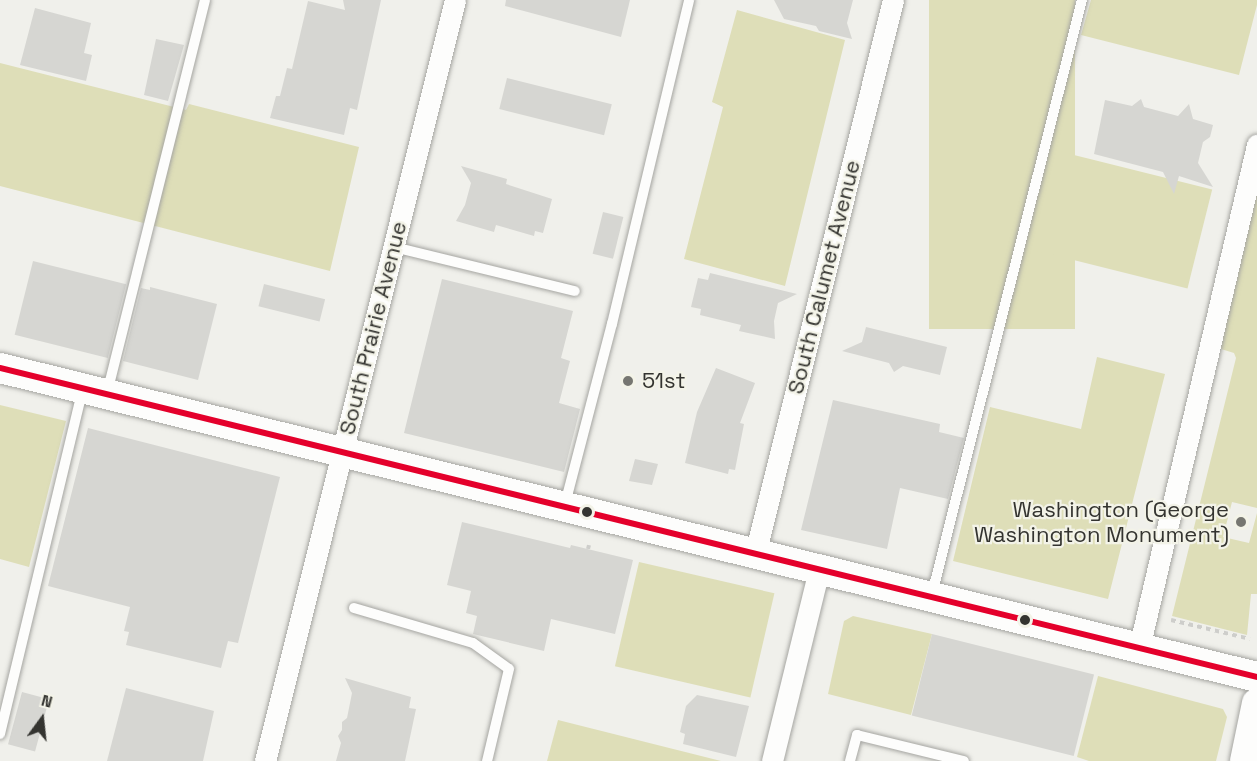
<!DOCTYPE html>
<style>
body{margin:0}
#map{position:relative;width:1257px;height:761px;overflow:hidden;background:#f0f0eb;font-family:"Space Grotesk",sans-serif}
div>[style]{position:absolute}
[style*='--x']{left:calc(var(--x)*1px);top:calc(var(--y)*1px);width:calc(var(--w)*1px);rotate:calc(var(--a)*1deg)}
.green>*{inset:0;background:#dedeb8;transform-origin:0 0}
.building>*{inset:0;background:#d6d6d2;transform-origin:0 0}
.path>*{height:4px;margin-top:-2px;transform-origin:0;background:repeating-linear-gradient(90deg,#cececb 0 4.5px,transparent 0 9px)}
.roads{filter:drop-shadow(0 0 2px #a5a5a1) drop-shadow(0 0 2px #a5a5a1)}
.lane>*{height:10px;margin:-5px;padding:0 5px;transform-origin:5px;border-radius:5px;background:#fdfdfc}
.street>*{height:21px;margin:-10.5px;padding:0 10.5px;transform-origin:10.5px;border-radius:10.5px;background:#fdfdfc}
.secondary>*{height:30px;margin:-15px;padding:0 15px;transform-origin:15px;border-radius:15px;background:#fdfdfc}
.bus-1>*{height:6px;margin:-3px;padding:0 3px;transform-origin:3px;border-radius:3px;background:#e4002b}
.dots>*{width:16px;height:16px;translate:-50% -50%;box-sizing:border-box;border:3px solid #f3f3e8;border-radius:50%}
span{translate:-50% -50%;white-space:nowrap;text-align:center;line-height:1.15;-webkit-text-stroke:4.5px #f3f3e8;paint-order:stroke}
.street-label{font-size:22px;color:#343430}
.poi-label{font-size:22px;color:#343430}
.left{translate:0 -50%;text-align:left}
.right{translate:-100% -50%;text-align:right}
.north{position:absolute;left:12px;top:689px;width:60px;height:60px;-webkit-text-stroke:4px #f3f3e8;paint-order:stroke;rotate:15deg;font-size:16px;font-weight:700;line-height:24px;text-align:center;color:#343430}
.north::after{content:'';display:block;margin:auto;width:21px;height:27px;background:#343430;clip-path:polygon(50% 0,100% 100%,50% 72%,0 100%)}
</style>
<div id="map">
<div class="green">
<i style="left:929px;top:0;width:146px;height:329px"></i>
<i style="clip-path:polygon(1091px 0,1257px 0,1257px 5px,1239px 75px,1081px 35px)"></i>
<i style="clip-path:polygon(737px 10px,845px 40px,785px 286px,684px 259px,723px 107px,712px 102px)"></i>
<i style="clip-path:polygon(0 63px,186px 110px,189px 104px,359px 147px,330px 271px,0 186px)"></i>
<i style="left:1054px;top:150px;width:163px;height:102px;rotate:14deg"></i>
<i style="clip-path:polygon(1257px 192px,1257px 508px,1232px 502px,1223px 537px,1249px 543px,1257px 513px,1257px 594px,1251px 594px,1247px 635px,1172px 616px,1236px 358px,1234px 353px,1221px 349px,1219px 345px)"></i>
<i style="clip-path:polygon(1097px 357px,1165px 374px,1108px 599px,953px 561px,990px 407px,1081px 429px)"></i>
<i style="clip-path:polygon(0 405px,66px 421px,29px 567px,0 559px)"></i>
<i style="left:639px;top:562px;width:139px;height:107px;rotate:13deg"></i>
<i style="clip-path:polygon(853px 616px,932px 634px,911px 715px,828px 694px,844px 621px)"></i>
<i style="clip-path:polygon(1098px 676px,1223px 709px,1227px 717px,1216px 761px,1089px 761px,1077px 757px)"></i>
<i style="clip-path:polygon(558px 720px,721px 761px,547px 761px)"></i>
</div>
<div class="building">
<i style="clip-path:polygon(343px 0,381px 0,357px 110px,350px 108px,344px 135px,270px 118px,276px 96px,280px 96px,287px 68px,292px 69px,308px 1px,345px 10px)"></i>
<i style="clip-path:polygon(506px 0,630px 0,621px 37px,505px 6px)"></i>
<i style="clip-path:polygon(774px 0,853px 0,847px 23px,852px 39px,819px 31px,816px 26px,784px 19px)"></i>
<i style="clip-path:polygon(35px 8px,91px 23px,84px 53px,92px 55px,86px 81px,20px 65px)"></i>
<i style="clip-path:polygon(156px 39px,184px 45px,168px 101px,144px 95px)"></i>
<i style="left:507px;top:78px;width:108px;height:32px;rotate:14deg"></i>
<i style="clip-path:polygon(1141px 99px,1144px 107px,1178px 116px,1189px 104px,1193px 119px,1213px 125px,1210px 137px,1203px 142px,1198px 163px,1213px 187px,1179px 176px,1174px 194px,1163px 172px,1094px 154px,1105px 100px,1132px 106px)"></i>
<i style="clip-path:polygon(461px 166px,507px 179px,506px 184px,552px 199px,543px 233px,535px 231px,534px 236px,496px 225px,494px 232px,456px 221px,465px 205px,471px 183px)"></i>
<i style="left:603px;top:212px;width:21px;height:43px;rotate:14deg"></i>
<i style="left:33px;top:261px;width:96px;height:76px;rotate:14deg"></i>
<i style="clip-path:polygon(710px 273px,797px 294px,778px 303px,774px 321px,775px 339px,739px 331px,741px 325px,700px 315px,701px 309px,691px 307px,698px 278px,708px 280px)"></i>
<i style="clip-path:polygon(442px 279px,573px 311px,561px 358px,570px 361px,559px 403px,580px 409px,564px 472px,404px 433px)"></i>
<i style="left:264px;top:284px;width:63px;height:23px;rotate:14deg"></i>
<i style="clip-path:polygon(150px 287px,217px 304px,198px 380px,123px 361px,141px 288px,150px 290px)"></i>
<i style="clip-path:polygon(866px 327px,947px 347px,940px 375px,903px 366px,894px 372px,889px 363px,842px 351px,862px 342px)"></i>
<i style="clip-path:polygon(716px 368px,755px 383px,740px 423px,744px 424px,735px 470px,729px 469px,728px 474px,685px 463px,697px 412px)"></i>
<i style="clip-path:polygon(833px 400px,940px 424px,939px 432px,964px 438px,948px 499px,900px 488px,887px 549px,801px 530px)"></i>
<i style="clip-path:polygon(88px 428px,280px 477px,238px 643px,228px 641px,221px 668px,126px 645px,129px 632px,124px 631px,130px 607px,48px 586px)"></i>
<i style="clip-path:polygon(635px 459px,658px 464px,652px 485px,629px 481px)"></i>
<i style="clip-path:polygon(462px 522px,570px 548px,571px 545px,633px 560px,615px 634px,551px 619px,544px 651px,473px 634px,477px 616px,466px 613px,471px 591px,447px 585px)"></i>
<i style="left:932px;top:634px;width:167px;height:84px;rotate:14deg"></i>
<i style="clip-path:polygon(345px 678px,411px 697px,409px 708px,416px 709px,405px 761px,336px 761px,341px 743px,338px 736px,342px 730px,342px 722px,347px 718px,352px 693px)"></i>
<i style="clip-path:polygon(126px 688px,214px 711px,203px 761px,107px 761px)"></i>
<i style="left:22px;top:692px;width:28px;height:54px;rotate:15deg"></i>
<i style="clip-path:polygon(697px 695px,749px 706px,736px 757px,683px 744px,685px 734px,680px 732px,686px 706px)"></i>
</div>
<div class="path">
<i style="--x:588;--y:549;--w:4;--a:-76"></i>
<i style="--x:1171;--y:620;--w:81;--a:13.5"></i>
</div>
<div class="roads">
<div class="lane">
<i style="--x:394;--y:247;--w:186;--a:13.7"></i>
<i style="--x:107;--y:393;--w:405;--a:-76"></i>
<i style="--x:565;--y:504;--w:186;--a:-75.4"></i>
<i style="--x:612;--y:324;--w:333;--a:-76.6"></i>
<i style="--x:932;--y:594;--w:613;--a:-75.83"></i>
<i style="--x:354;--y:608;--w:124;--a:16.4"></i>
<i style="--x:473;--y:643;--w:44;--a:35.8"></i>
<i style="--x:509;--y:669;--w:95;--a:103.4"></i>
<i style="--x:0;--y:734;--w:355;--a:-76.5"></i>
<i style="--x:850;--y:761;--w:27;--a:-75"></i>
<i style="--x:857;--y:735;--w:110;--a:13.7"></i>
</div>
<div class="street">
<i style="--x:755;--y:554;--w:571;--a:-76.01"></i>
<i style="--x:1139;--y:648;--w:517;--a:-76.8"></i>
<i style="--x:265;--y:761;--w:784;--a:-75.98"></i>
<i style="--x:772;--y:761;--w:197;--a:-76.2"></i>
</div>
<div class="secondary">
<i style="--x:0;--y:368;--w:1294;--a:13.81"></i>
<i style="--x:1245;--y:761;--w:59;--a:-78.3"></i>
</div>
</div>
<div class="bus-1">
<i style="--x:0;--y:368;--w:1294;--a:13.81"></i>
</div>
<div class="dots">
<i style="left:628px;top:381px;background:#767671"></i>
<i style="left:587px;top:512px;background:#343430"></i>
<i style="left:1241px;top:522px;background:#767671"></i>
<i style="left:1025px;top:620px;background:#343430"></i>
</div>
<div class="street-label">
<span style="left:824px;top:277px;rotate:-76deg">South Calumet Avenue</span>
<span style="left:373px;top:328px;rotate:-76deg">South Prairie Avenue</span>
</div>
<div class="poi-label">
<span class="left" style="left:642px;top:381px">51st</span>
<span class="right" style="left:1229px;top:522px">Washington (George<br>Washington Monument)</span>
</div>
<div class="north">N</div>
</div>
